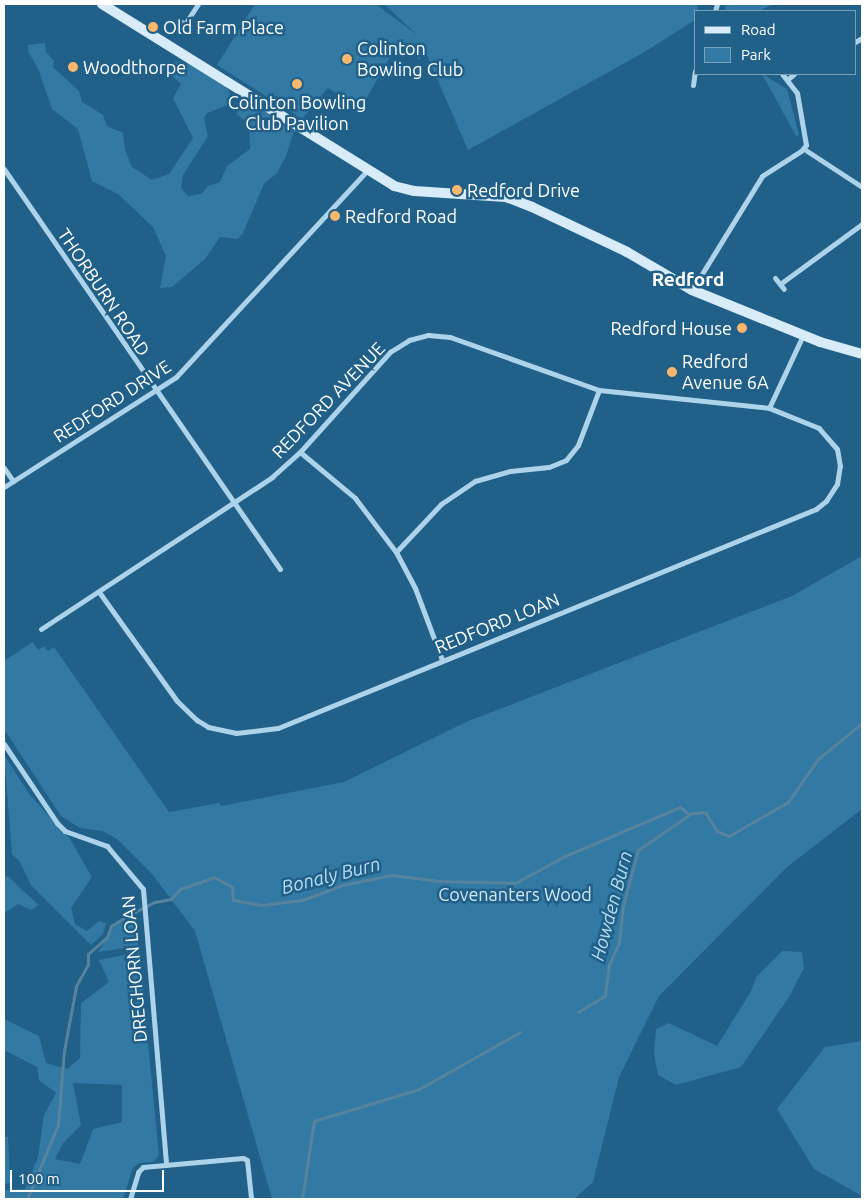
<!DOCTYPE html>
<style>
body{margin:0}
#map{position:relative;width:866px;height:1203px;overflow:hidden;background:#216088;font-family:Ubuntu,sans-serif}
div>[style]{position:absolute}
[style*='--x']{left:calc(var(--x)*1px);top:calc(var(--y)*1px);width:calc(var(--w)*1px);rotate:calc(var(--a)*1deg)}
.green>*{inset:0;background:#3279a4}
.stream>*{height:3px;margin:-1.5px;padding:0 1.5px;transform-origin:1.5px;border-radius:1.5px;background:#57839e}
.minor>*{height:5px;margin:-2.5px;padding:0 2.5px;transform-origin:2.5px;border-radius:2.5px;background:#acd3ea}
.secondary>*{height:10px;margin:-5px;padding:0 5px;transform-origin:5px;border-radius:5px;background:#d7ebf8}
.dots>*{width:14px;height:14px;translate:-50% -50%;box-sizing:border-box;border:2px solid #216088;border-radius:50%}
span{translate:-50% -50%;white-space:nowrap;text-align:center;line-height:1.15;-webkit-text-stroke:5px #216088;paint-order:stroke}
.poi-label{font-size:18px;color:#fff}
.left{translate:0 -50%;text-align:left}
.right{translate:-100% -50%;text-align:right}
.street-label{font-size:18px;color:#fff}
.park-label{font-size:18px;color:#d0e9f8}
.neighbourhood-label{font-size:19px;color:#fff;font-weight:700}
.water-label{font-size:19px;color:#b8dcf2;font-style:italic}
.frame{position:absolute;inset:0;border:5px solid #fff;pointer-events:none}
.legend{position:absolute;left:694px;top:10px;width:162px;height:65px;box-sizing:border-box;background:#216088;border:1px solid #7aa0b8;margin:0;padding:6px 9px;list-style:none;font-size:15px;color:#fff}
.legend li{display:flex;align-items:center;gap:10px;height:25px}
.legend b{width:25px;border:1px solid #7aa0b8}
.scale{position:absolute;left:10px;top:1170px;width:154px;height:22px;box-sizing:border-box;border:2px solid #fff;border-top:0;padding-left:6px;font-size:15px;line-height:18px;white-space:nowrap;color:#fff;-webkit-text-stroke:4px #216088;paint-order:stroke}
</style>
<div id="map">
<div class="green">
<i style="clip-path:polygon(255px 4px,376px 4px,417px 35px,384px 4px,697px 4px,698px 11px,695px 11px,695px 20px,643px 53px,468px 150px,422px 44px,420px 60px,397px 45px,361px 108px,328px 88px,302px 119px,217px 65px)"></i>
<i style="clip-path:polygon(726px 4px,774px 4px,759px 11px,725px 11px)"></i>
<i style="clip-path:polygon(45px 43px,46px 52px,54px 61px,53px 67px,79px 91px,82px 102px,103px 115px,107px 126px,123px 133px,125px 150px,132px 167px,152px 180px,169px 174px,193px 138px,173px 98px,181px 84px,169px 73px,170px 63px,182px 61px,224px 83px,230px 93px,228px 105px,207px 113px,204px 118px,208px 136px,183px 175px,181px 188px,188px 196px,201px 194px,208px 186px,220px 182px,227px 166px,250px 149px,249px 125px,237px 114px,238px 103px,243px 101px,264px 111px,294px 131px,286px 156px,277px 173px,264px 184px,242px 235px,237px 239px,220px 237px,205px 259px,172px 287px,160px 288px,166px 256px,153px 227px,118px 194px,92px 181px,78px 129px,52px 109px,39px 71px,28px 51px,28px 45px)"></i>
<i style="clip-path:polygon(762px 74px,787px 89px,799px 135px,796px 136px)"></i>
<i style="clip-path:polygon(862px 556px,862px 809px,786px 868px,659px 996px,619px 1077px,593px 1182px,574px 1199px,272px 1199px,195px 931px,152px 874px,117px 839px,102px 831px,80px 828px,61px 816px,4px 729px,4px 661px,33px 642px,38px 650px,44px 646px,48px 651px,54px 647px,169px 812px,219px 803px,221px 806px,344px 782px,466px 722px,792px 596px)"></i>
<i style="clip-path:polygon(4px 755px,30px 795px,70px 839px,92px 877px,71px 908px,75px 924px,87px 931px,99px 921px,106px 923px,103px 934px,91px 945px,31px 885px,20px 862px,12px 854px)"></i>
<i style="clip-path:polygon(8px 876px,18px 886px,39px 905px,31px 910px,18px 904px,4px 913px,4px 878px)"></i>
<i style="clip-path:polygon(137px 915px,138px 946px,98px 952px,114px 927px,125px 920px,129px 925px)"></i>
<i style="clip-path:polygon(782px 951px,802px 952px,804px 968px,789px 997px,741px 1067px,676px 1085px,658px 1075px,654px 1054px,656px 1029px,669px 1023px,717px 1046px,750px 993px,757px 976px)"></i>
<i style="clip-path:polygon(evenodd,139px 952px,159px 1155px,153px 1162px,139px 1163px,133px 1168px,123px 1199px,4px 1199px,4px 1190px,25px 1189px,38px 1157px,44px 1115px,56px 1093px,39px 1080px,37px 1067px,4px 1050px,4px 1019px,39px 1036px,46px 1063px,67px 1069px,80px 1058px,81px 1003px,109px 982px,99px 960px,139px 952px,73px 1083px,122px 1085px,122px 1122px,93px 1129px,80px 1164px,55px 1159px,63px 1143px,81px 1125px,73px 1083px)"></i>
<i style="clip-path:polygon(862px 1041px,862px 1196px,814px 1169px,777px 1109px,825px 1047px)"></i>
<i style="clip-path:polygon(4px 1137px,8px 1137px,10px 1183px,4px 1184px)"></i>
</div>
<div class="stream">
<i style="--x:578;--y:1012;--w:31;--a:-31"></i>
<i style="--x:605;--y:996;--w:31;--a:-83"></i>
<i style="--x:609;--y:965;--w:24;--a:-66"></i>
<i style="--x:619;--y:943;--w:37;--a:-84"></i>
<i style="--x:623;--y:906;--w:58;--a:-75"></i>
<i style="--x:638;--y:850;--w:62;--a:-34.5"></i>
<i style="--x:27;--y:1199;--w:80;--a:-67.3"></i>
<i style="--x:58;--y:1125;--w:74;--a:-85.4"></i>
<i style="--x:64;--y:1051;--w:66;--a:-79.5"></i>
<i style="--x:76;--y:986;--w:25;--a:-61"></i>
<i style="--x:88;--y:964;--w:10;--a:-90"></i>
<i style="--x:88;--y:954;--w:25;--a:-42"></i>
<i style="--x:107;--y:937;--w:12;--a:-70"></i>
<i style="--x:111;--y:926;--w:19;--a:-32"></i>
<i style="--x:127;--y:916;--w:31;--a:-27"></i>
<i style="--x:155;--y:902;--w:16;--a:-11"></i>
<i style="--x:171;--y:899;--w:13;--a:-48"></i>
<i style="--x:180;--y:889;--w:36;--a:-19"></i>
<i style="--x:214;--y:877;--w:21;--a:29"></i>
<i style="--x:232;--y:887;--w:13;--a:86"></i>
<i style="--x:233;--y:900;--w:28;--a:10"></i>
<i style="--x:261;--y:905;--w:41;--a:-7"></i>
<i style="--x:302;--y:900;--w:44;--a:-20.1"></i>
<i style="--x:343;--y:885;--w:49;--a:-11.8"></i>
<i style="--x:391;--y:875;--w:49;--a:7"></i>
<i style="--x:440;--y:881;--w:75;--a:1.5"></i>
<i style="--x:515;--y:883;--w:57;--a:-28.4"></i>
<i style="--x:565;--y:856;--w:125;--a:-23.1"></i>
<i style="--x:680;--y:807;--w:11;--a:38"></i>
<i style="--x:689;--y:814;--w:16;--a:-7"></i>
<i style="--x:705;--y:812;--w:22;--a:58"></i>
<i style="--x:717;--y:831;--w:13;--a:23"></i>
<i style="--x:729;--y:836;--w:68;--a:-30"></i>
<i style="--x:788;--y:802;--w:52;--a:-55.1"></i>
<i style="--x:818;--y:759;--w:57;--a:-39.3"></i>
<i style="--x:302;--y:1199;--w:79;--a:-81.3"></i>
<i style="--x:314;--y:1121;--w:110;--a:-16.9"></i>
<i style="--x:419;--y:1089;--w:116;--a:-29.4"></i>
</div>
<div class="minor">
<i style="--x:715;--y:11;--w:7;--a:-74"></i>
<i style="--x:178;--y:20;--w:8;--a:30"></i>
<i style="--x:185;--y:24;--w:24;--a:-57"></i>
<i style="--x:855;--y:42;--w:8;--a:-30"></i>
<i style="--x:788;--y:79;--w:8;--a:-40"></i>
<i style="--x:693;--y:85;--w:14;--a:-82"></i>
<i style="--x:804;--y:149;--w:69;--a:33.2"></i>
<i style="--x:4;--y:169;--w:486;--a:55.4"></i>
<i style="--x:775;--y:278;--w:14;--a:51"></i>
<i style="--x:780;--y:284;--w:102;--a:-36.2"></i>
<i style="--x:692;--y:290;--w:134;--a:-58.4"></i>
<i style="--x:762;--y:176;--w:46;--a:-32.7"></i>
<i style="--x:801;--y:151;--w:8;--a:-50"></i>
<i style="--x:806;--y:145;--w:53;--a:-99.8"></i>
<i style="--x:797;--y:93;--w:24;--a:-128"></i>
<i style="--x:300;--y:452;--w:72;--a:39.9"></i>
<i style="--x:355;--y:498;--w:68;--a:52.8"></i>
<i style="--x:396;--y:552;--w:41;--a:62.2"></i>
<i style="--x:415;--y:588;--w:77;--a:69.4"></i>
<i style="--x:4;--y:468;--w:16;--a:55"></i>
<i style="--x:4;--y:487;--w:204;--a:-32.6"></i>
<i style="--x:176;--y:377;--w:281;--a:-47.2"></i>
<i style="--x:396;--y:552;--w:66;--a:-46.8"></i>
<i style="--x:441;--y:504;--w:41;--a:-34.1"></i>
<i style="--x:475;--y:481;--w:36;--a:-16"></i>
<i style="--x:510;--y:471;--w:39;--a:-6"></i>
<i style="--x:549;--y:467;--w:18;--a:-22"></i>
<i style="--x:566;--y:460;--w:19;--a:-51"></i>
<i style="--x:578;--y:445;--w:59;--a:-69.1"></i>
<i style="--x:99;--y:592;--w:134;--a:54.4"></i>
<i style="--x:177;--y:701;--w:28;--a:44"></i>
<i style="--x:197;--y:720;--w:13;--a:32"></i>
<i style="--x:208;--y:727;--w:29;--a:12"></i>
<i style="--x:236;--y:733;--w:42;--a:-6.8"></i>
<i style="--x:278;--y:728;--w:581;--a:-22.15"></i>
<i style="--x:816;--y:509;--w:13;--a:-39"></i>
<i style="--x:826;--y:501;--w:20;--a:-57"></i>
<i style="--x:837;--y:484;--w:18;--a:-81"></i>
<i style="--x:840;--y:466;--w:17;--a:-100"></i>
<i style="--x:837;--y:449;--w:28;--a:-131"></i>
<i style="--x:819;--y:428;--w:54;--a:-158.2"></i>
<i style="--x:41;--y:629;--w:277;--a:-33.3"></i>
<i style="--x:272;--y:477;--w:38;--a:-42"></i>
<i style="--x:300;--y:452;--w:135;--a:-48"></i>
<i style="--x:390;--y:352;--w:22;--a:-32"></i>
<i style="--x:409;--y:340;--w:20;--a:-15"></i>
<i style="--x:428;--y:335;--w:22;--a:5"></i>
<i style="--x:450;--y:337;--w:158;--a:19.6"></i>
<i style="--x:599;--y:390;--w:171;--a:6"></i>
<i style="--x:769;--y:408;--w:81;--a:-65"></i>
<i style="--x:4;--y:744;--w:95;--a:56.1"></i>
<i style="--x:57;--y:823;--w:11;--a:45"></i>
<i style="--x:65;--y:831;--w:45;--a:19.7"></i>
<i style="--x:107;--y:846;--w:56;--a:50.1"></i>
<i style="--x:143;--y:889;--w:277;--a:85.2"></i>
<i style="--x:130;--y:1199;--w:28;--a:-73"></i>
<i style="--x:138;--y:1172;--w:7;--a:-45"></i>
<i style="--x:143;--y:1167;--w:100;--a:-5.1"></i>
<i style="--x:243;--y:1158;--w:4;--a:27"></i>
<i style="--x:247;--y:1160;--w:39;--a:84"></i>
</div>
<div class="secondary">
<i style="--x:102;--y:4;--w:344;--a:31.9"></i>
<i style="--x:394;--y:186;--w:21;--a:14"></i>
<i style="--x:414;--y:191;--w:92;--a:3.7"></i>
<i style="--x:506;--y:197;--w:28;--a:21"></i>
<i style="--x:532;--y:207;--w:105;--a:25.3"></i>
<i style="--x:627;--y:252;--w:75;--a:30.3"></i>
<i style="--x:692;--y:290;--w:138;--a:22.1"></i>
<i style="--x:820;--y:342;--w:44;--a:15.9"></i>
</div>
<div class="dots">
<i style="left:153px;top:27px;background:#f7b76d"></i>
<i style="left:347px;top:59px;background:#f7b76d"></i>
<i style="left:73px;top:67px;background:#f7b76d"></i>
<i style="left:297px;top:84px;background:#f7b76d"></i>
<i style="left:457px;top:190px;background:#f7b76d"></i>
<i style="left:335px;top:216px;background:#f7b76d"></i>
<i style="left:742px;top:328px;background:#f7b76d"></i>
<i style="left:672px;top:372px;background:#f7b76d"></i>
</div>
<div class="poi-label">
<span class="left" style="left:163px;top:27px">Old Farm Place</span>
<span class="left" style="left:357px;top:59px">Colinton<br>Bowling Club</span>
<span class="left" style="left:83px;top:67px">Woodthorpe</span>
<span style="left:297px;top:113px">Colinton Bowling<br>Club Pavilion</span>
<span class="left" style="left:467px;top:190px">Redford Drive</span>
<span class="left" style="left:345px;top:216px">Redford Road</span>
<span class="right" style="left:732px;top:328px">Redford House</span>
<span class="left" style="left:682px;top:372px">Redford<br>Avenue 6A</span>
</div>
<div class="street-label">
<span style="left:104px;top:292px;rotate:56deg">THORBURN ROAD</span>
<span style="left:328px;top:400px;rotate:-46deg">REDFORD AVENUE</span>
<span style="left:112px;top:401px;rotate:-33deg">REDFORD DRIVE</span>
<span style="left:497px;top:623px;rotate:-22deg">REDFORD LOAN</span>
<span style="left:134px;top:969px;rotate:-95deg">DREGHORN LOAN</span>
</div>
<div class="park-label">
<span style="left:515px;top:894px">Covenanters Wood</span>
</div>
<div class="neighbourhood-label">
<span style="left:688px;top:280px">Redford</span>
</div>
<div class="water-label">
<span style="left:331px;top:876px;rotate:-14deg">Bonaly Burn</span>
<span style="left:612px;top:906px;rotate:-75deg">Howden Burn</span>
</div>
<div class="frame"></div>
<ul class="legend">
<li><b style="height:6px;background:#d7ebf8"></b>Road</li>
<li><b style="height:14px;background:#3279a4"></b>Park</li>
</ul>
<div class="scale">100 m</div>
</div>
